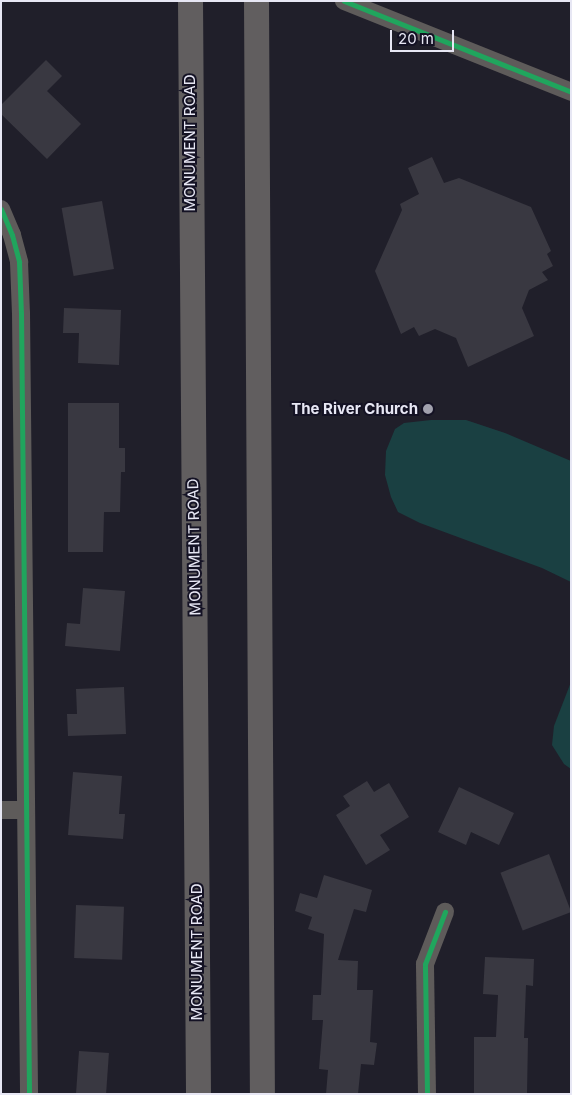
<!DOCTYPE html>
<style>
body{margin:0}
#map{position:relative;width:572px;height:1095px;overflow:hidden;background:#201f2a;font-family:Inter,sans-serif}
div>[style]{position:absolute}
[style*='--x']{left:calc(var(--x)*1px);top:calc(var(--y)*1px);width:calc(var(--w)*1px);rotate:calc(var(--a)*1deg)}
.water>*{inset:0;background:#1a4042}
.building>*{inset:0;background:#393841;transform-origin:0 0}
.street>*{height:18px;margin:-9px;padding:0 9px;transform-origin:9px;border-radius:9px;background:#5e5b5a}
.secondary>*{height:25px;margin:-12.5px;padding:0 12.5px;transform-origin:12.5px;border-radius:12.5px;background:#615e5f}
.cycleway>*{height:5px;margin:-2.5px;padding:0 2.5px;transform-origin:2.5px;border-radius:2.5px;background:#20a55d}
.dots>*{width:14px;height:14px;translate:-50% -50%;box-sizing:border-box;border:2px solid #141224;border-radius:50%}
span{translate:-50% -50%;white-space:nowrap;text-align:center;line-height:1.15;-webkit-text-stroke:4px #141224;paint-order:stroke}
.street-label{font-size:15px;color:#e7e7f4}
.poi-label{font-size:15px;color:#e7e7f4;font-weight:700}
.right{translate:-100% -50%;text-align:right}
.frame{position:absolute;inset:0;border:2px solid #e7e7f4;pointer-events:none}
.scale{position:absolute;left:390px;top:30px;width:64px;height:22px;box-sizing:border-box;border:2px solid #e7e7f4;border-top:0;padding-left:6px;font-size:15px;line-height:18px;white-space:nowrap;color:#e7e7f4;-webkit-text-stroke:4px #141224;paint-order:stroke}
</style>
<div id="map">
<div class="water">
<i style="clip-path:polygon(431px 420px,466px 420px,505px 433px,571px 461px,571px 582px,542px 568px,420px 523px,398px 512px,391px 497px,385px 475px,386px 451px,395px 429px,404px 423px)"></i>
<i style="clip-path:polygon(571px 682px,571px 769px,564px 764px,552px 745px,554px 726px)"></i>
</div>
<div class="building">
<i style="clip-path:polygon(46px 60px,62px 76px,47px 91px,81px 124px,47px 159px,1px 114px,1px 105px)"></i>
<i style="clip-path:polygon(432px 157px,444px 183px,459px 178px,531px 207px,551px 251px,547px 254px,553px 266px,542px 272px,548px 280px,529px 290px,522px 308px,534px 336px,468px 367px,456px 338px,435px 329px,419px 336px,414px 327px,401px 334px,375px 271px,402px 210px,400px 204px,419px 194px,408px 168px)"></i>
<i style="left:102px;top:201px;width:69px;height:41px;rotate:80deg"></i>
<i style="clip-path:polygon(64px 308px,121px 310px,119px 365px,78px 363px,79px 333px,63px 333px)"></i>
<i style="clip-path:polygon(68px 403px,119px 403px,119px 448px,125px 448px,125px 472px,121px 472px,120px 512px,104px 512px,103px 552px,68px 552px)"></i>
<i style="clip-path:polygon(83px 588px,125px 591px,120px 651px,65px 646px,67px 623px,80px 624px)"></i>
<i style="clip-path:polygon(124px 687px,126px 734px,68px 736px,67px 714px,77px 714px,76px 689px)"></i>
<i style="clip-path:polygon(73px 772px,122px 776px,119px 814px,125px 814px,123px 839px,68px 835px)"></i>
<i style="clip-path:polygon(367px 781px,374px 792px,389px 783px,409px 817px,380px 835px,390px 850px,366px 865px,336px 815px,350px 806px,343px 796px)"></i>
<i style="clip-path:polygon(459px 787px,514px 813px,499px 845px,471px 832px,466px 845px,438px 832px)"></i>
<i style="left:549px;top:854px;width:62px;height:52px;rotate:69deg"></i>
<i style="clip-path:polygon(324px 875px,372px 890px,366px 912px,354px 909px,338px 960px,358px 961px,357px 990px,373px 990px,370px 1042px,377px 1043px,374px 1065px,361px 1064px,358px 1094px,326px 1094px,328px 1070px,319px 1069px,323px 1020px,312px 1020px,313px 995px,321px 995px,324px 934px,308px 929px,312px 917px,295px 911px,300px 893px,317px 898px)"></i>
<i style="left:76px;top:905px;width:48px;height:53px;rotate:2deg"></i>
<i style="clip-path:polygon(485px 957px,534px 959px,533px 986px,526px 985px,524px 1038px,528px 1038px,527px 1094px,474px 1094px,474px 1037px,496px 1037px,498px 995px,483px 994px)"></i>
<i style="left:79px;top:1051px;width:30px;height:43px;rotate:4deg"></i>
</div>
<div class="street">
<i style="--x:344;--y:1;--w:245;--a:21.8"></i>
<i style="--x:1;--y:209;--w:28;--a:67"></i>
<i style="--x:12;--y:235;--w:28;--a:75"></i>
<i style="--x:19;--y:262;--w:51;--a:87.8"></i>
<i style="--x:21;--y:313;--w:781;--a:89.41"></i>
<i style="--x:1;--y:810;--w:25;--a:0"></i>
<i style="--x:427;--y:1094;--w:130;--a:-90.9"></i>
<i style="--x:425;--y:964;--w:56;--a:-69"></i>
</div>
<div class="secondary">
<i style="--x:190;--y:1;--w:1093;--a:89.58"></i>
<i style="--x:256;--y:1;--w:1093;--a:89.69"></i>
</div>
<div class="cycleway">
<i style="--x:344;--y:1;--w:245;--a:21.8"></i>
<i style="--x:1;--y:209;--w:28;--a:67"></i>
<i style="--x:12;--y:235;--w:28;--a:75"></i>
<i style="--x:19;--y:262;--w:51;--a:87.8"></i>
<i style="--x:21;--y:313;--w:781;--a:89.41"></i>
<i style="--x:427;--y:1094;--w:130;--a:-90.9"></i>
<i style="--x:425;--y:964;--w:56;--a:-69"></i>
</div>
<div class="dots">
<i style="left:428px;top:409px;background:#a1a1ad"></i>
</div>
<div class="street-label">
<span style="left:190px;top:143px;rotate:-90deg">MONUMENT ROAD</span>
<span style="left:194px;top:547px;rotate:-91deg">MONUMENT ROAD</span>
<span style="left:197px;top:952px;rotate:-90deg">MONUMENT ROAD</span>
</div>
<div class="poi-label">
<span class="right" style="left:418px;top:409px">The River Church</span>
</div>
<div class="frame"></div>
<div class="scale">20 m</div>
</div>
